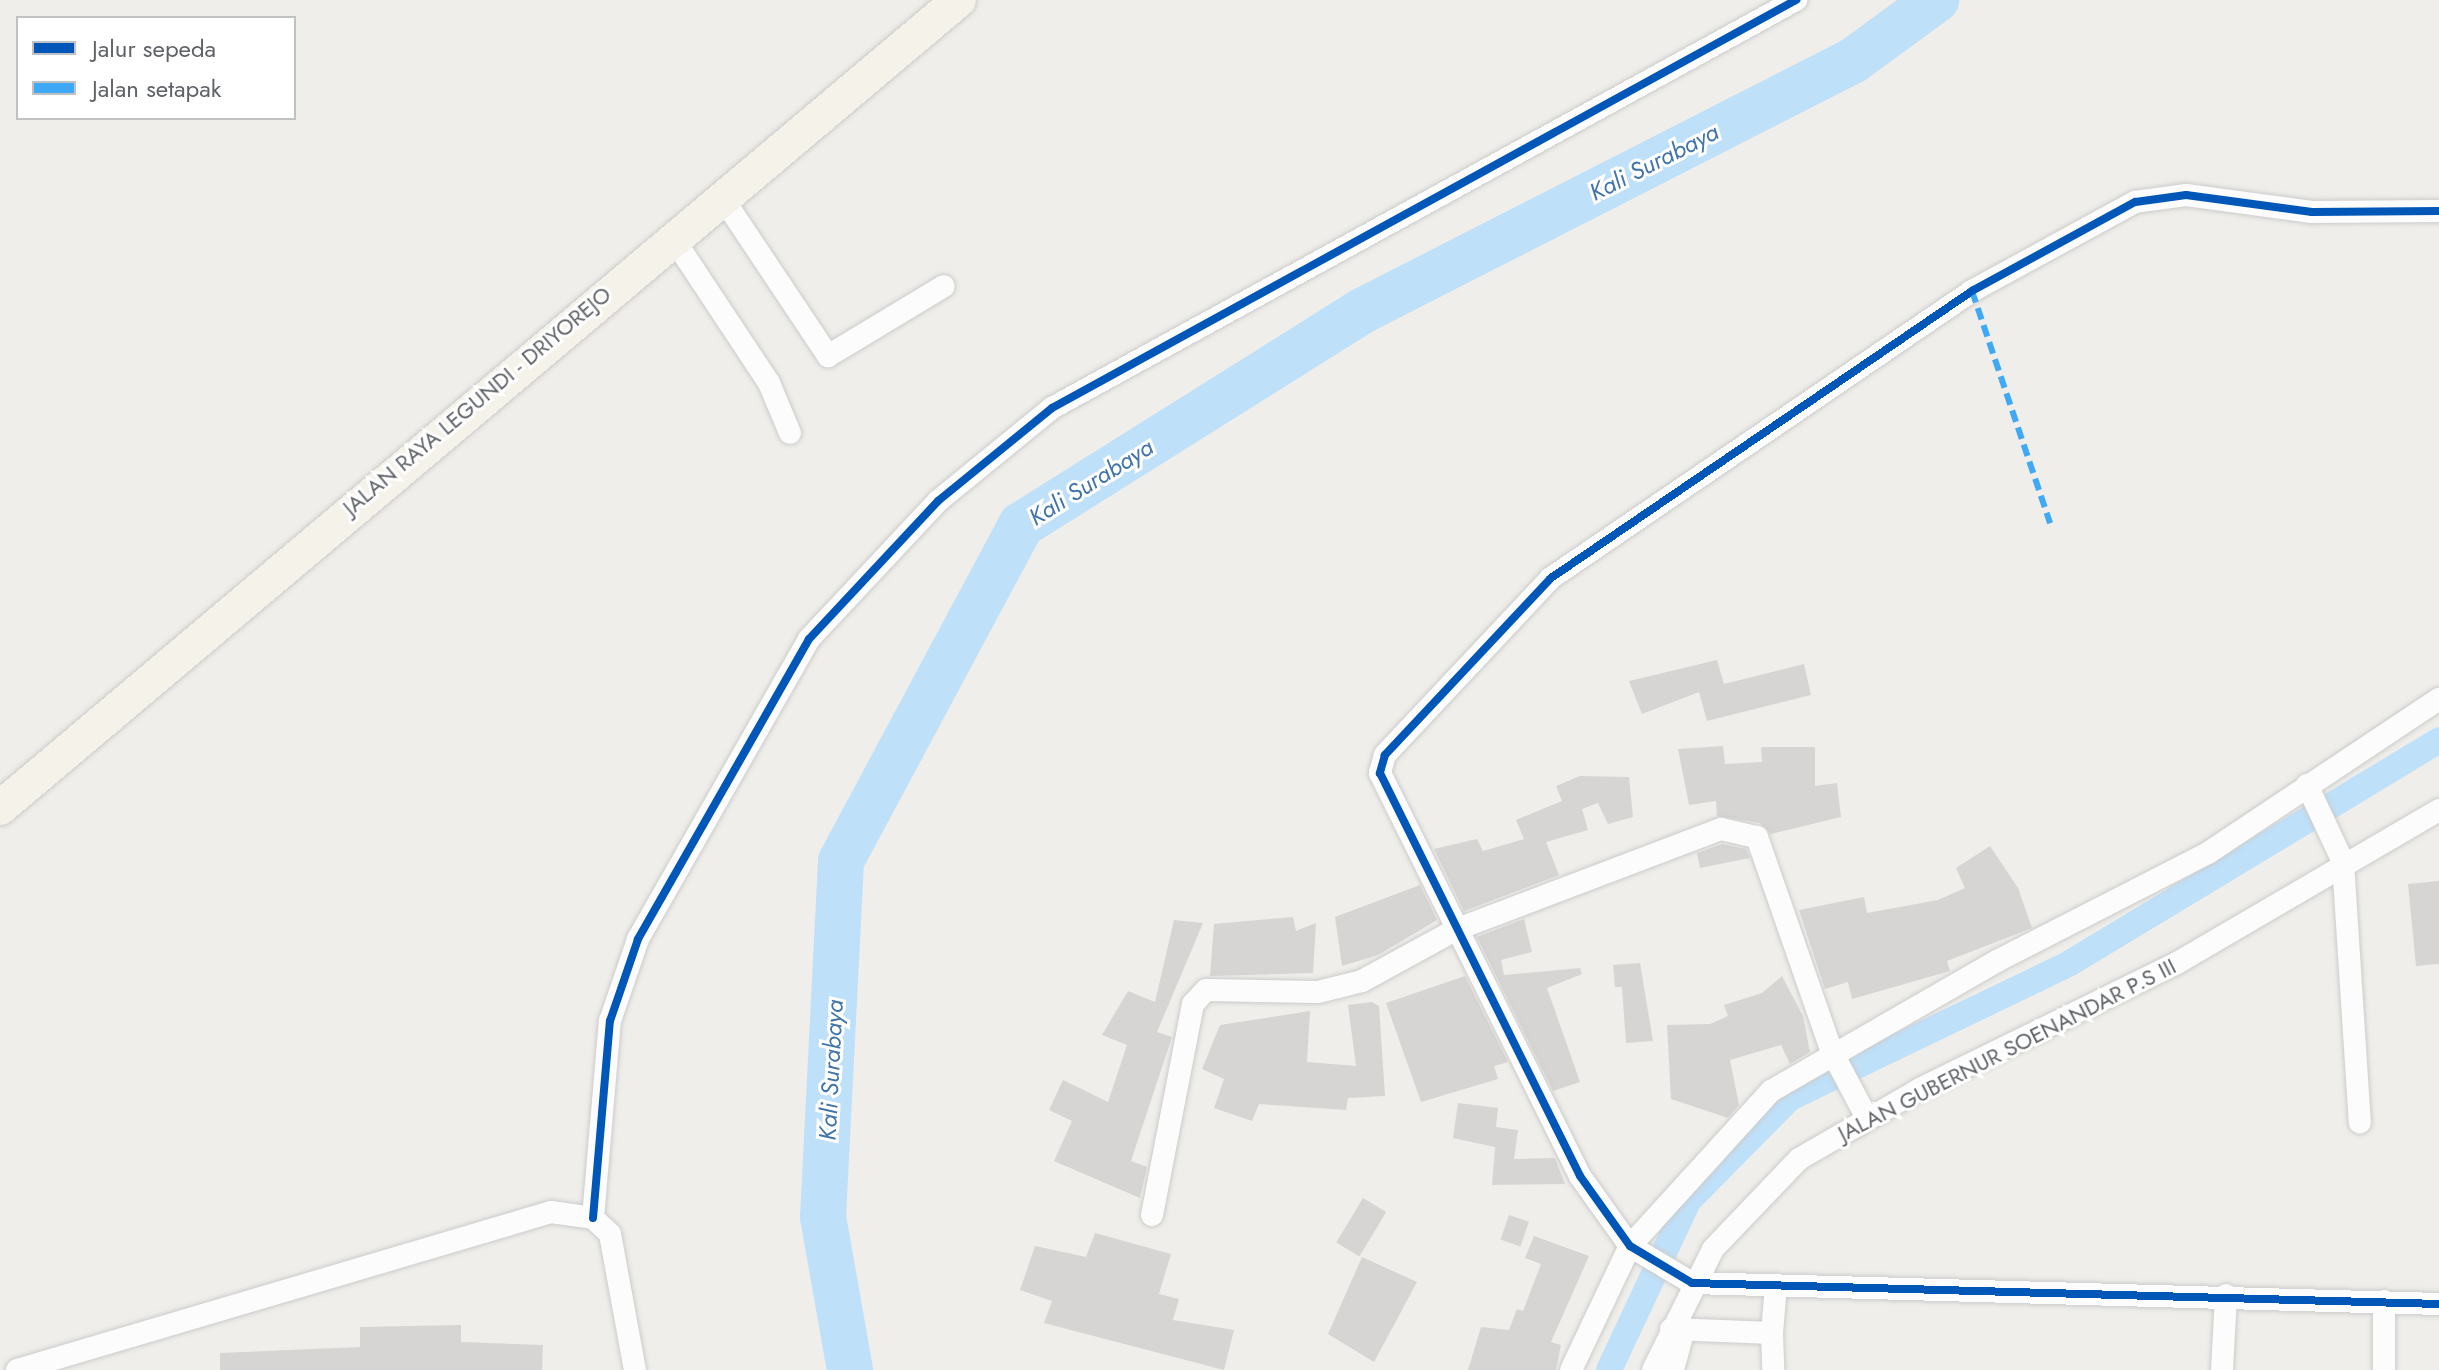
<!DOCTYPE html>
<style>
body{margin:0}
#map{position:relative;width:2439px;height:1370px;overflow:hidden;background:#efeeea;font-family:Jost,sans-serif}
div>[style]{position:absolute}
[style*='--x']{left:calc(var(--x)*1px);top:calc(var(--y)*1px);width:calc(var(--w)*1px);rotate:calc(var(--a)*1deg)}
.canal>*{height:26px;margin:-13px;padding:0 13px;transform-origin:13px;border-radius:13px;background:#bfe0f9}
.river>*{height:46px;margin:-23px;padding:0 23px;transform-origin:23px;border-radius:23px;background:#bfe0f9}
.building>*{inset:0;background:#d6d5d3;transform-origin:0 0}
.roads{filter:drop-shadow(0 0 2px #cbcccc) drop-shadow(0 0 2px #cbcccc)}
.minor>*{height:22px;margin:-11px;padding:0 11px;transform-origin:11px;border-radius:11px;background:#fdfcfc}
.primary>*{height:34px;margin:-17px;padding:0 17px;transform-origin:17px;border-radius:17px;background:#f4f2e9}
.quiet>*{height:6px;margin-top:-3px;transform-origin:0;background:repeating-linear-gradient(90deg,#3fa9f5 0 12px,transparent 0 18px)}
.cycleway>*{height:8px;margin:-4px;padding:0 4px;transform-origin:4px;border-radius:4px;background:#0057b8}
span{translate:-50% -50%;white-space:nowrap;text-align:center;line-height:1.15;-webkit-text-stroke:6px #fff;paint-order:stroke}
.street-label{font-size:22px;color:#5f6368}
.water-label{font-size:24px;color:#4174aa;font-style:italic}
.legend{position:absolute;left:16px;top:16px;width:280px;height:104px;box-sizing:border-box;background:#fff;border:2px solid #bfc1c3;margin:0;padding:10px 14px;list-style:none;font-size:24px;color:#5f6368}
.legend li{display:flex;align-items:center;gap:16px;height:40px}
.legend b{width:40px;border:2px solid #bfc1c3}
</style>
<div id="map">
<div class="canal">
<i style="--x:1609;--y:1370;--w:187;--a:-64.9"></i>
<i style="--x:1688;--y:1201;--w:145;--a:-45.3"></i>
<i style="--x:1790;--y:1098;--w:311;--a:-25.7"></i>
<i style="--x:2070;--y:963;--w:431;--a:-31.1"></i>
</div>
<div class="river">
<i style="--x:850;--y:1370;--w:155;--a:-100"></i>
<i style="--x:823;--y:1217;--w:356;--a:-87.1"></i>
<i style="--x:841;--y:861;--w:381;--a:-61.8"></i>
<i style="--x:1021;--y:525;--w:403;--a:-32.1"></i>
<i style="--x:1362;--y:311;--w:552;--a:-27.03"></i>
<i style="--x:1854;--y:60;--w:102;--a:-36.2"></i>
</div>
<div class="building">
<i style="clip-path:polygon(1717px 660px,1724px 684px,1804px 664px,1811px 695px,1707px 721px,1699px 692px,1642px 714px,1629px 681px)"></i>
<i style="clip-path:polygon(1723px 746px,1725px 764px,1762px 762px,1761px 747px,1815px 747px,1815px 786px,1837px 783px,1841px 817px,1771px 834px,1760px 823px,1717px 816px,1716px 801px,1689px 805px,1678px 749px)"></i>
<i style="clip-path:polygon(1580px 776px,1629px 777px,1633px 817px,1608px 824px,1598px 803px,1582px 809px,1588px 830px,1546px 842px,1559px 875px,1464px 911px,1434px 849px,1477px 839px,1483px 851px,1524px 839px,1516px 820px,1562px 801px,1556px 786px)"></i>
<i style="clip-path:polygon(1722px 844px,1746px 849px,1750px 858px,1700px 868px,1697px 853px)"></i>
<i style="clip-path:polygon(1990px 846px,2018px 888px,2032px 928px,1947px 961px,1950px 971px,1852px 999px,1848px 982px,1825px 989px,1799px 910px,1864px 897px,1867px 913px,1938px 900px,1965px 888px,1956px 868px)"></i>
<i style="clip-path:polygon(2439px 881px,2439px 964px,2416px 966px,2408px 884px)"></i>
<i style="clip-path:polygon(1420px 885px,1437px 920px,1378px 955px,1342px 966px,1335px 917px)"></i>
<i style="clip-path:polygon(1293px 917px,1296px 931px,1316px 923px,1313px 973px,1210px 976px,1214px 924px)"></i>
<i style="clip-path:polygon(1524px 919px,1532px 952px,1501px 960px,1504px 975px,1580px 968px,1582px 974px,1547px 988px,1580px 1082px,1553px 1091px,1477px 937px)"></i>
<i style="clip-path:polygon(1174px 920px,1203px 923px,1157px 1032px,1172px 1037px,1131px 1161px,1147px 1167px,1140px 1198px,1054px 1161px,1072px 1121px,1049px 1110px,1063px 1080px,1108px 1102px,1127px 1045px,1102px 1035px,1128px 991px,1155px 1002px)"></i>
<i style="clip-path:polygon(1640px 963px,1653px 1041px,1626px 1043px,1622px 987px,1615px 987px,1613px 965px)"></i>
<i style="clip-path:polygon(1465px 976px,1508px 1062px,1494px 1066px,1498px 1079px,1421px 1102px,1386px 1003px)"></i>
<i style="clip-path:polygon(1782px 976px,1803px 1016px,1810px 1052px,1790px 1064px,1781px 1045px,1730px 1060px,1739px 1105px,1728px 1118px,1671px 1099px,1667px 1025px,1710px 1024px,1728px 1016px,1724px 1005px,1762px 993px)"></i>
<i style="clip-path:polygon(1372px 1002px,1379px 1006px,1385px 1096px,1348px 1098px,1346px 1110px,1259px 1104px,1252px 1121px,1214px 1108px,1224px 1079px,1202px 1069px,1220px 1025px,1310px 1011px,1307px 1062px,1356px 1066px,1348px 1005px)"></i>
<i style="clip-path:polygon(1458px 1103px,1498px 1108px,1496px 1127px,1518px 1130px,1514px 1159px,1555px 1158px,1565px 1184px,1492px 1185px,1495px 1147px,1453px 1138px)"></i>
<i style="left:1363px;top:1198px;width:27px;height:52px;rotate:31deg"></i>
<i style="left:1509px;top:1215px;width:21px;height:26px;rotate:19deg"></i>
<i style="clip-path:polygon(1095px 1233px,1171px 1254px,1159px 1294px,1179px 1299px,1173px 1320px,1234px 1330px,1224px 1370px,1044px 1323px,1052px 1301px,1020px 1290px,1035px 1246px,1086px 1257px)"></i>
<i style="clip-path:polygon(1534px 1236px,1589px 1256px,1551px 1342px,1561px 1345px,1556px 1370px,1468px 1370px,1481px 1327px,1509px 1330px,1517px 1309px,1523px 1311px,1541px 1264px,1525px 1258px)"></i>
<i style="clip-path:polygon(1362px 1257px,1417px 1282px,1374px 1362px,1328px 1334px)"></i>
<i style="clip-path:polygon(461px 1325px,461px 1342px,543px 1345px,542px 1370px,220px 1370px,220px 1353px,360px 1347px,360px 1327px)"></i>
</div>
<div class="roads">
<div class="minor">
<i style="--x:720;--y:194;--w:195;--a:56.3"></i>
<i style="--x:828;--y:356;--w:135;--a:-31.1"></i>
<i style="--x:2439;--y:211;--w:127;--a:179.5"></i>
<i style="--x:2312;--y:212;--w:127;--a:-172.3"></i>
<i style="--x:2186;--y:195;--w:51;--a:172.2"></i>
<i style="--x:2135;--y:202;--w:186;--a:151.4"></i>
<i style="--x:1972;--y:291;--w:510;--a:145.72"></i>
<i style="--x:1551;--y:578;--w:243;--a:133.2"></i>
<i style="--x:1385;--y:755;--w:19;--a:106"></i>
<i style="--x:1380;--y:773;--w:450;--a:63.6"></i>
<i style="--x:1580;--y:1176;--w:86;--a:54.5"></i>
<i style="--x:1630;--y:1246;--w:72;--a:30.8"></i>
<i style="--x:1692;--y:1283;--w:747;--a:1.61"></i>
<i style="--x:671;--y:235;--w:178;--a:56.5"></i>
<i style="--x:769;--y:383;--w:54;--a:67.2"></i>
<i style="--x:2307;--y:785;--w:85;--a:64.9"></i>
<i style="--x:2343;--y:862;--w:261;--a:86.3"></i>
<i style="--x:1152;--y:1215;--w:215;--a:-79"></i>
<i style="--x:1193;--y:1004;--w:19;--a:-47"></i>
<i style="--x:1206;--y:990;--w:112;--a:1"></i>
<i style="--x:1318;--y:992;--w:45;--a:-14"></i>
<i style="--x:1362;--y:981;--w:106;--a:-28.7"></i>
<i style="--x:1455;--y:930;--w:285;--a:-20.8"></i>
<i style="--x:1721;--y:829;--w:37;--a:13"></i>
<i style="--x:1757;--y:837;--w:228;--a:70.8"></i>
<i style="--x:1832;--y:1052;--w:75;--a:62.1"></i>
<i style="--x:593;--y:1218;--w:198;--a:-85.1"></i>
<i style="--x:610;--y:1021;--w:87;--a:-71.1"></i>
<i style="--x:638;--y:939;--w:345;--a:-60.3"></i>
<i style="--x:809;--y:639;--w:189;--a:-46.9"></i>
<i style="--x:938;--y:501;--w:147;--a:-39.2"></i>
<i style="--x:1052;--y:408;--w:849;--a:-28.74"></i>
<i style="--x:2384;--y:1301;--w:69;--a:90"></i>
<i style="--x:1671;--y:1329;--w:101;--a:2.3"></i>
<i style="--x:1772;--y:1333;--w:37;--a:88"></i>
<i style="--x:1772;--y:1333;--w:48;--a:-85.2"></i>
<i style="--x:17;--y:1370;--w:557;--a:-16.48"></i>
<i style="--x:551;--y:1212;--w:42;--a:8.1"></i>
<i style="--x:593;--y:1218;--w:23;--a:43"></i>
<i style="--x:610;--y:1234;--w:138;--a:79.6"></i>
<i style="--x:1571;--y:1370;--w:137;--a:-64.6"></i>
<i style="--x:1630;--y:1246;--w:210;--a:-47.7"></i>
<i style="--x:1771;--y:1091;--w:261;--a:-29.9"></i>
<i style="--x:1997;--y:961;--w:237;--a:-27.1"></i>
<i style="--x:2208;--y:853;--w:278;--a:-33.7"></i>
<i style="--x:1653;--y:1370;--w:135;--a:-63.6"></i>
<i style="--x:1713;--y:1249;--w:124;--a:-46.3"></i>
<i style="--x:1799;--y:1159;--w:140;--a:-30"></i>
<i style="--x:1920;--y:1089;--w:286;--a:-26.1"></i>
<i style="--x:2177;--y:963;--w:303;--a:-30.3"></i>
<i style="--x:1673;--y:1370;--w:42;--a:-75"></i>
<i style="--x:2222;--y:1370;--w:75;--a:-86.9"></i>
</div>
<div class="primary">
<i style="--x:0;--y:808;--w:1254;--a:-40.12"></i>
</div>
</div>
<div class="quiet">
<i style="--x:1972;--y:291;--w:245;--a:71.4"></i>
</div>
<div class="cycleway">
<i style="--x:2439;--y:211;--w:127;--a:179.5"></i>
<i style="--x:2312;--y:212;--w:127;--a:-172.3"></i>
<i style="--x:2186;--y:195;--w:51;--a:172.2"></i>
<i style="--x:2135;--y:202;--w:186;--a:151.4"></i>
<i style="--x:1972;--y:291;--w:510;--a:145.72"></i>
<i style="--x:1551;--y:578;--w:243;--a:133.2"></i>
<i style="--x:1385;--y:755;--w:19;--a:106"></i>
<i style="--x:1380;--y:773;--w:450;--a:63.6"></i>
<i style="--x:1580;--y:1176;--w:86;--a:54.5"></i>
<i style="--x:1630;--y:1246;--w:72;--a:30.8"></i>
<i style="--x:1692;--y:1283;--w:747;--a:1.61"></i>
<i style="--x:593;--y:1218;--w:198;--a:-85.1"></i>
<i style="--x:610;--y:1021;--w:87;--a:-71.1"></i>
<i style="--x:638;--y:939;--w:345;--a:-60.3"></i>
<i style="--x:809;--y:639;--w:189;--a:-46.9"></i>
<i style="--x:938;--y:501;--w:147;--a:-39.2"></i>
<i style="--x:1052;--y:408;--w:849;--a:-28.74"></i>
</div>
<div class="street-label">
<span style="left:477px;top:401px;rotate:-40deg">JALAN RAYA LEGUNDI - DRIYOREJO</span>
<span style="left:2007px;top:1050px;rotate:-27deg">JALAN GUBERNUR SOENANDAR P.S III</span>
</div>
<div class="water-label">
<span style="left:1654px;top:162px;rotate:-27deg">Kali Surabaya</span>
<span style="left:1091px;top:482px;rotate:-32deg">Kali Surabaya</span>
<span style="left:831px;top:1070px;rotate:-87deg">Kali Surabaya</span>
</div>
<ul class="legend">
<li><b style="height:10px;background:#0057b8"></b>Jalur sepeda</li>
<li><b style="height:10px;background:#3fa9f5"></b>Jalan setapak</li>
</ul>
</div>
